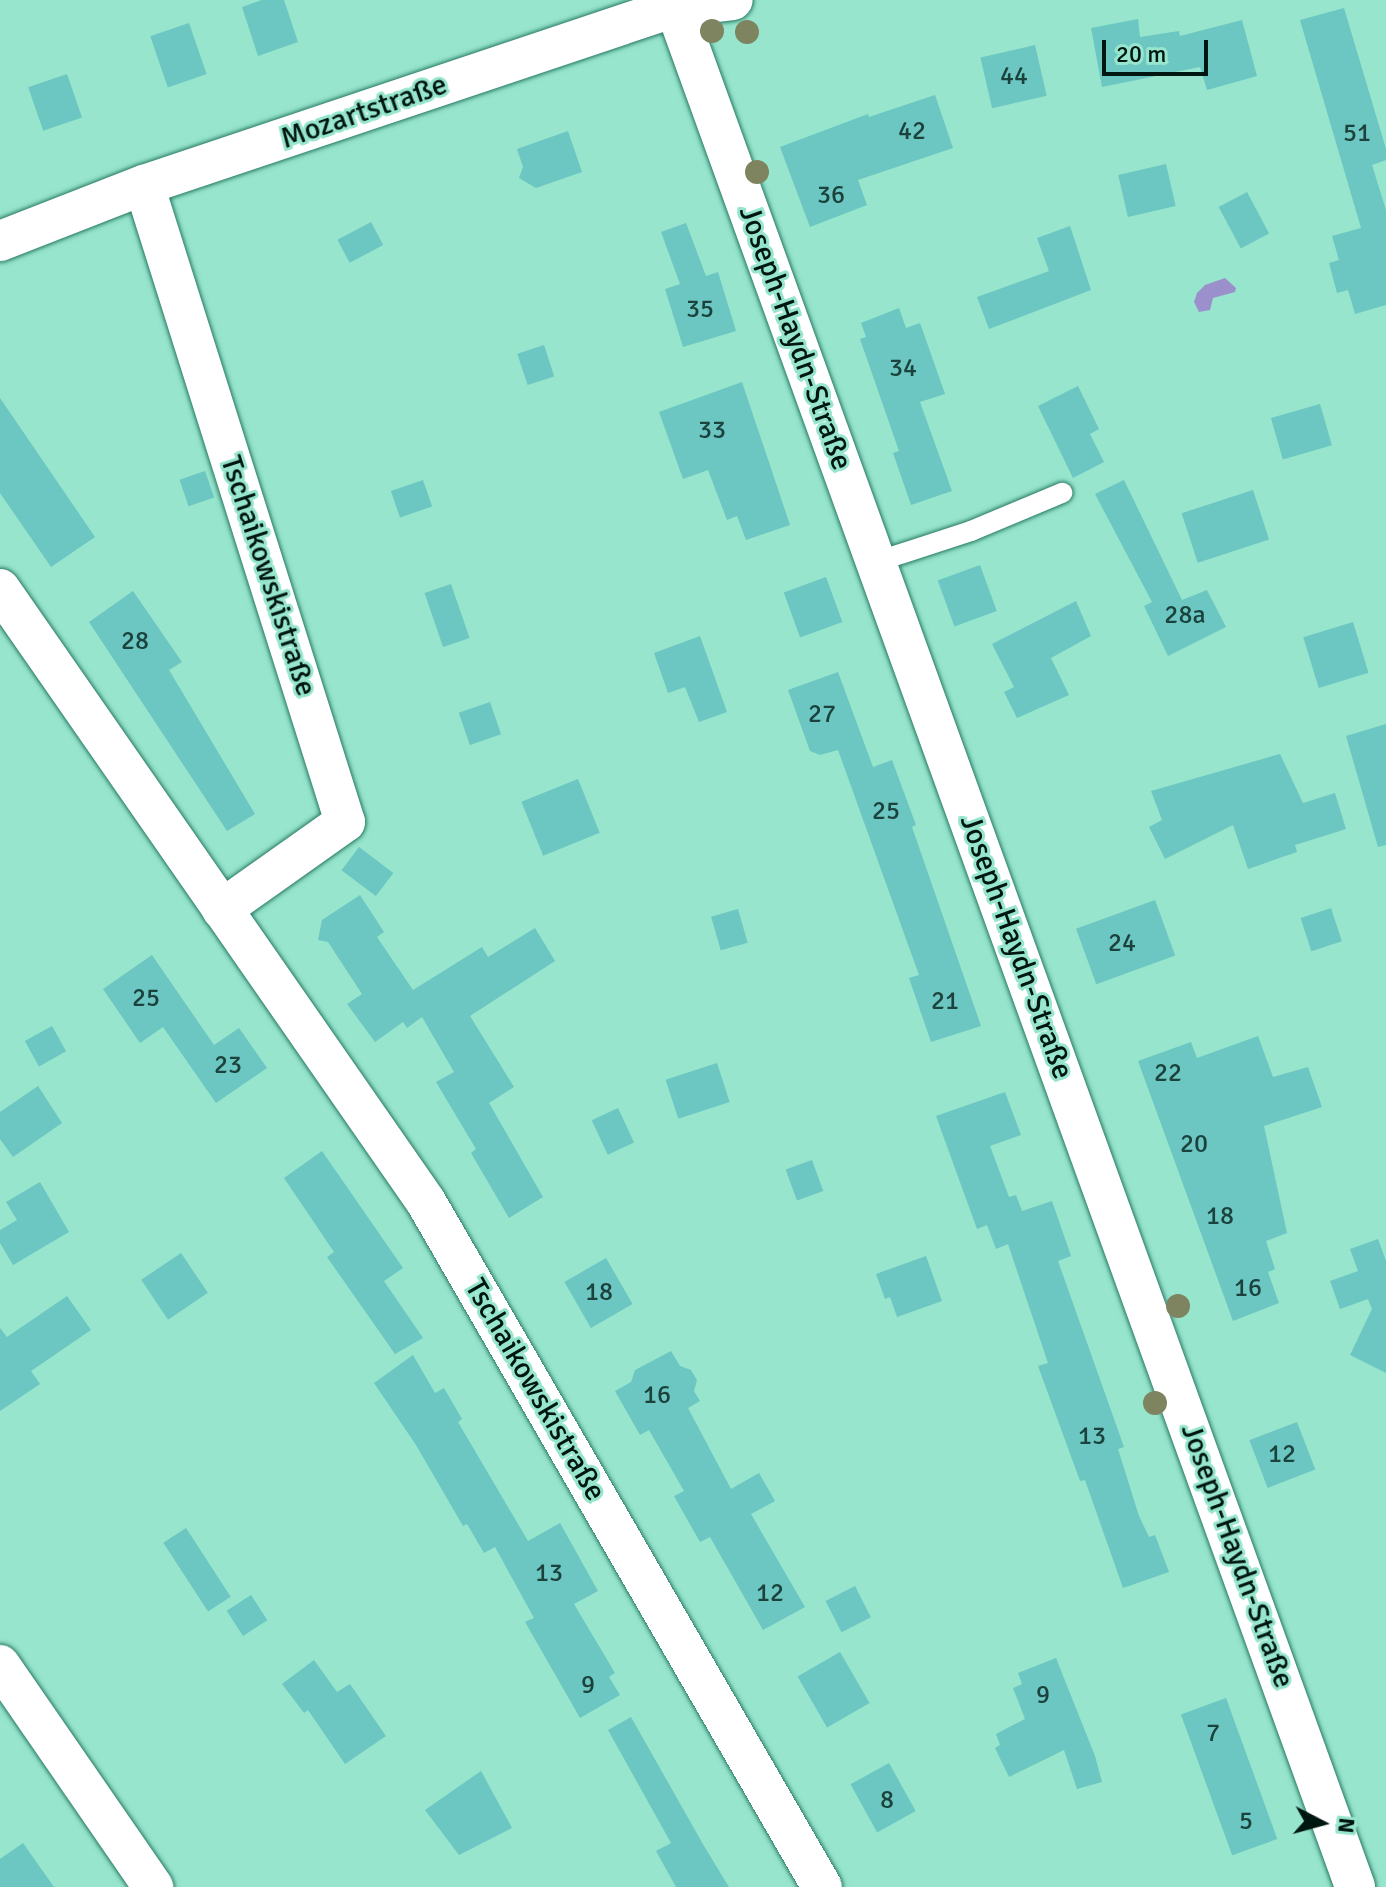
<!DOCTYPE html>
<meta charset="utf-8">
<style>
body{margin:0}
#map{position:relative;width:1386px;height:1887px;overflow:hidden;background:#96e5cc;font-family:Signika,sans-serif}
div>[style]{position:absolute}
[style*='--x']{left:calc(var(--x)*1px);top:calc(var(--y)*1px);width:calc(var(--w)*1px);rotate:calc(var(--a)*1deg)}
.water>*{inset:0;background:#9b90cb}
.building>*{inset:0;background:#6cc6c2;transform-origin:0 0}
.roads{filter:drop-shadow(0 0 2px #287964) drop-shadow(0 0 2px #287964)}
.lane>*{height:20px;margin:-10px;padding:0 10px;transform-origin:10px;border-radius:10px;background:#fff}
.street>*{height:40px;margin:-20px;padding:0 20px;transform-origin:20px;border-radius:20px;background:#fff}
.trees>*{width:24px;height:24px;margin:-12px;border-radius:50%;background:#7e8360}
span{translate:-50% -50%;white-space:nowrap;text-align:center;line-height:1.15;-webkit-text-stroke:6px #96e5cc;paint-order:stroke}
.number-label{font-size:26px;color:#1b423c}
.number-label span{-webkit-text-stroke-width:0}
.street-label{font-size:30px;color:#001610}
.north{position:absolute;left:1282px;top:1783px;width:80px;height:80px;-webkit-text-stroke:6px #96e5cc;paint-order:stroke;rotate:96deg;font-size:22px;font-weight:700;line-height:32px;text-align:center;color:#001610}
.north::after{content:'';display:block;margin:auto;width:28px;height:36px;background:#001610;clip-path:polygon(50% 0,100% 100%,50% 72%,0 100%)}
.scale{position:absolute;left:1102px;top:40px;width:106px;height:36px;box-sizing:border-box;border:4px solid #001610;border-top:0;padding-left:10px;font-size:24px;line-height:28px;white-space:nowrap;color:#001610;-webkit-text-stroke:6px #96e5cc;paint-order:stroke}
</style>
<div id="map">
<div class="water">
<i style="clip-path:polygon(1225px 278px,1236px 288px,1235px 292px,1213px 298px,1210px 310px,1199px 312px,1194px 302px,1197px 293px,1205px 285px)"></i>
</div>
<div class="building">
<i style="clip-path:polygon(262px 0,284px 0,298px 42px,258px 56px,242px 7px)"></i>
<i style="clip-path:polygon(1344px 8px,1386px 149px,1386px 160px,1372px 165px,1386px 210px,1386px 305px,1355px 314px,1348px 290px,1337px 293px,1329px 263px,1339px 260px,1332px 236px,1361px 228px,1300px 20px)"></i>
<i style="clip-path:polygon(1138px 19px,1140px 37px,1179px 31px,1180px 36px,1242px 20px,1257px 76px,1207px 90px,1200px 67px,1102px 87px,1091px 28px)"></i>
<i style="left:189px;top:23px;width:54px;height:41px;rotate:71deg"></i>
<i style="left:1035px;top:45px;width:52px;height:56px;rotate:77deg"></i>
<i style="left:67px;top:74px;width:46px;height:41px;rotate:71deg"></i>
<i style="clip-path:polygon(935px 95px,953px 148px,858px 180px,867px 205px,810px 227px,780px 147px,868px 114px,869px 117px)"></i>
<i style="clip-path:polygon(568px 131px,582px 172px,536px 188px,519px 178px,523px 167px,517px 149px)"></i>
<i style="left:1166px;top:164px;width:43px;height:49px;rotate:77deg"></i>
<i style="left:1247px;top:192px;width:47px;height:32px;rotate:62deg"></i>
<i style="left:371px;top:222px;width:26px;height:38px;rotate:62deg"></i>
<i style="clip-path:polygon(686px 223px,706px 276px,718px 272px,736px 331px,683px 347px,665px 289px,680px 284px,661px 232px)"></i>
<i style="clip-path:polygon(1070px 226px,1091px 290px,989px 329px,977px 297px,1049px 271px,1037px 238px)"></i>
<i style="clip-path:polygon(899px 308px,906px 328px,920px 323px,945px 394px,920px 402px,952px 491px,911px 505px,893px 453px,899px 451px,860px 339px,866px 337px,861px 323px)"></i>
<i style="left:544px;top:345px;width:33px;height:28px;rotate:72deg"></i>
<i style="clip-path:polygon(742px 382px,790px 525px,746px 540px,737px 516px,727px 520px,708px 470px,683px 479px,659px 412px)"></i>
<i style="clip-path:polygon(1078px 386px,1099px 429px,1090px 434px,1104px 462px,1073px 478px,1038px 406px)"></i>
<i style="clip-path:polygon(0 398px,95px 537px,51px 567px,0 493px)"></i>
<i style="left:1320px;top:404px;width:43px;height:51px;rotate:74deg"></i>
<i style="left:205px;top:471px;width:28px;height:27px;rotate:71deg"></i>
<i style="left:423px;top:480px;width:28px;height:34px;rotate:71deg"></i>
<i style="clip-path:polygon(1124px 480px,1182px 600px,1207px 590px,1226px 627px,1168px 656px,1144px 606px,1152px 602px,1095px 494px)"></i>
<i style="left:1253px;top:490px;width:52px;height:75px;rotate:72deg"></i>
<i style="left:980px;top:565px;width:49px;height:45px;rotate:70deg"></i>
<i style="left:826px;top:577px;width:48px;height:45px;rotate:70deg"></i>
<i style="left:451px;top:584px;width:57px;height:28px;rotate:71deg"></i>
<i style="clip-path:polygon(133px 591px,182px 662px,169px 670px,255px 814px,227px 831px,89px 622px)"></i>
<i style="clip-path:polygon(1076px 601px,1091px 636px,1051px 658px,1069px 695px,1017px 718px,1004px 692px,1014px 687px,992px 644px)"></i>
<i style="left:1353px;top:622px;width:53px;height:52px;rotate:73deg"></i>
<i style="clip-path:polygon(700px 636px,727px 712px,699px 722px,685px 687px,668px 693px,654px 653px)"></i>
<i style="clip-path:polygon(838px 672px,873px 767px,892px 760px,916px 825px,912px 827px,981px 1026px,931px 1042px,909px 978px,919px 975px,838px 750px,820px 755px,810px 751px,788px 690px)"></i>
<i style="left:490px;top:702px;width:34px;height:33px;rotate:71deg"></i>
<i style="clip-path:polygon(1386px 724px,1386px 845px,1378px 847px,1346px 736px)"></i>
<i style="clip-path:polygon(1280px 754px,1303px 803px,1335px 793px,1346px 829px,1295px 845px,1297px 852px,1248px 869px,1233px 825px,1165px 859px,1149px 827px,1162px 820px,1151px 791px)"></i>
<i style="left:578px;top:779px;width:58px;height:61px;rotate:68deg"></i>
<i style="left:359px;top:847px;width:43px;height:29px;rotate:37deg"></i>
<i style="clip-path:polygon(360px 895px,384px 932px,377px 937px,413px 990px,482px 947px,488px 957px,535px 928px,555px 961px,470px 1016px,514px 1087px,489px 1103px,543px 1197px,509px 1218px,471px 1153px,476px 1149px,436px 1082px,454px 1072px,422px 1017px,407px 1028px,403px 1022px,375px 1042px,347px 1004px,362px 994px,328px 942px,318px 940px,322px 920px)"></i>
<i style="left:1155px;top:900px;width:59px;height:84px;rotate:70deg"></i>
<i style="left:1331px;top:908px;width:35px;height:32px;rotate:72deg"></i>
<i style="left:738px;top:909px;width:35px;height:28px;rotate:74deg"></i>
<i style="clip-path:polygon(152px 955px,214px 1045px,239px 1028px,267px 1068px,216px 1103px,163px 1027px,140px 1043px,103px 989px)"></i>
<i style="left:52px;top:1026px;width:29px;height:31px;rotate:61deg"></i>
<i style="clip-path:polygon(1258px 1036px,1273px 1077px,1308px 1067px,1322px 1107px,1264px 1126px,1287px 1233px,1266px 1241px,1275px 1269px,1268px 1272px,1279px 1303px,1233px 1321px,1138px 1061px,1191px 1042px,1197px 1058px)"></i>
<i style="left:717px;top:1063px;width:41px;height:54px;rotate:72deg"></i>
<i style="clip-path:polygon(38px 1086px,62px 1123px,13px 1157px,0 1139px,0 1112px)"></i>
<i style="clip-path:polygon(1005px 1092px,1021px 1135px,990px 1146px,1009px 1197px,1016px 1195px,1022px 1211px,1052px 1201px,1071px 1256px,1058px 1261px,1124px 1447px,1118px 1449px,1139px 1516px,1149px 1537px,1155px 1535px,1169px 1572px,1123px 1588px,1085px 1480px,1080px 1481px,1038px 1366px,1048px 1363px,1008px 1244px,996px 1249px,987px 1225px,977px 1229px,936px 1116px)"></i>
<i style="left:618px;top:1108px;width:38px;height:29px;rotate:65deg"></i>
<i style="clip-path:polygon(322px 1151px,403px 1268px,384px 1281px,423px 1338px,395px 1354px,327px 1257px,334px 1252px,284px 1178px)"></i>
<i style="left:812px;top:1160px;width:33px;height:28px;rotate:70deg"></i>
<i style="clip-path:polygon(40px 1182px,69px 1232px,13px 1265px,0 1243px,0 1230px,17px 1220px,6px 1202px)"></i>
<i style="clip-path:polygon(1378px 1239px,1386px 1261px,1386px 1373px,1350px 1355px,1372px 1309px,1368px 1299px,1340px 1309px,1330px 1281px,1358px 1271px,1350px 1249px)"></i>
<i style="left:181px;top:1253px;width:48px;height:48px;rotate:56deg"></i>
<i style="clip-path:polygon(926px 1256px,942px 1301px,897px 1317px,890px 1297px,885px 1299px,876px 1274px)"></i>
<i style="left:606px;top:1258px;width:53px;height:48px;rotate:60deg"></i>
<i style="clip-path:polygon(67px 1296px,91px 1330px,31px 1371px,40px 1384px,0 1411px,0 1328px,7px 1337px)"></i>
<i style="clip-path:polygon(671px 1351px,680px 1366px,691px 1370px,697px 1380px,694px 1391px,700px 1401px,688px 1408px,731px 1489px,759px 1473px,775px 1501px,751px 1514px,805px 1607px,763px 1630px,710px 1537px,700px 1542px,674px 1496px,684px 1491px,649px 1430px,640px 1435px,615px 1391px,631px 1382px,635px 1370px)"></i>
<i style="clip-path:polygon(413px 1355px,435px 1393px,444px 1388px,462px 1419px,458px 1422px,528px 1541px,560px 1523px,598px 1591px,574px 1604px,615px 1673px,609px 1677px,620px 1695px,580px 1718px,525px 1622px,534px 1618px,495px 1547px,484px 1553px,467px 1524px,463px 1526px,416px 1445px,374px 1383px)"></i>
<i style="left:1297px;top:1422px;width:51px;height:51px;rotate:69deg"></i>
<i style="left:186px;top:1528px;width:82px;height:27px;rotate:57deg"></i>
<i style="left:855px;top:1586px;width:35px;height:33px;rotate:63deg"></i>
<i style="left:251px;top:1595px;width:30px;height:29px;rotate:57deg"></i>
<i style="left:840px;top:1652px;width:59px;height:49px;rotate:60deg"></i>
<i style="clip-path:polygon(1056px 1658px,1095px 1756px,1102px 1782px,1077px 1789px,1064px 1750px,1009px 1777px,995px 1748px,1000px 1745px,996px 1734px,1025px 1719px,1013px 1688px,1022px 1684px,1018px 1673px)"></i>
<i style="clip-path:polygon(314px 1660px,337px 1692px,350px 1684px,386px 1736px,345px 1764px,308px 1710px,304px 1713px,282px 1684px)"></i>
<i style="left:1226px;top:1698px;width:150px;height:48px;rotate:70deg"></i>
<i style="clip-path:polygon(631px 1717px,704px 1846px,729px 1887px,676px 1887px,656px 1851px,671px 1843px,608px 1730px)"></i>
<i style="left:889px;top:1763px;width:55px;height:44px;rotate:61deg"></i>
<i style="clip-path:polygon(481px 1771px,512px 1828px,459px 1855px,425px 1810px)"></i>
<i style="clip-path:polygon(23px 1843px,54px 1887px,0 1887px,0 1859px)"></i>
</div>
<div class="roads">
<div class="lane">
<i style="--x:876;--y:562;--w:100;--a:-18.1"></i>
<i style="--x:971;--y:531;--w:99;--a:-22.7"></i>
</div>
<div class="street">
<i style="--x:675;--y:7;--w:1999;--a:70.11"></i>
<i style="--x:144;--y:185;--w:668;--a:72.49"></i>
<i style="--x:345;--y:822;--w:151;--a:144.7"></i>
<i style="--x:0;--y:241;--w:155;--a:-21.3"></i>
<i style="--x:144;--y:185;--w:560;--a:-18.53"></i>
<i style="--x:675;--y:7;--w:58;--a:-6.9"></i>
<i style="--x:0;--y:589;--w:746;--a:55.2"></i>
<i style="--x:426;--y:1202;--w:791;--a:59.97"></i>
<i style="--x:0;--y:1665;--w:270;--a:55.4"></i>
</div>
</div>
<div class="trees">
<i style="left:712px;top:31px"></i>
<i style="left:747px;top:32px"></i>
<i style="left:757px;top:172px"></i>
<i style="left:1178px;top:1306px"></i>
<i style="left:1155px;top:1403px"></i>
</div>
<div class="number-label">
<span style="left:1014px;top:77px">44</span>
<span style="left:912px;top:132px">42</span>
<span style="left:1357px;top:134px">51</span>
<span style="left:831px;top:196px">36</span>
<span style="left:700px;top:310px">35</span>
<span style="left:903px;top:369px">34</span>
<span style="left:712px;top:431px">33</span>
<span style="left:1185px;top:616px">28a</span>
<span style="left:135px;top:642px">28</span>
<span style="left:822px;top:715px">27</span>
<span style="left:886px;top:812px">25</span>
<span style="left:1122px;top:944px">24</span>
<span style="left:146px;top:999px">25</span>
<span style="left:945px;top:1002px">21</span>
<span style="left:228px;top:1066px">23</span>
<span style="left:1168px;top:1074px">22</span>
<span style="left:1194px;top:1145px">20</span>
<span style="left:1220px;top:1217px">18</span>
<span style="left:1248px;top:1289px">16</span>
<span style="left:599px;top:1293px">18</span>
<span style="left:657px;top:1396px">16</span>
<span style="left:1092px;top:1437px">13</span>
<span style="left:1282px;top:1455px">12</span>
<span style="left:549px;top:1574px">13</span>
<span style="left:770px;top:1594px">12</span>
<span style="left:588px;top:1686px">9</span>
<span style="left:1043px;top:1696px">9</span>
<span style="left:1213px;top:1734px">7</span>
<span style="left:887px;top:1801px">8</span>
<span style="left:1246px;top:1822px">5</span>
</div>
<div class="street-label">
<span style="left:364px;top:112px;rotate:-19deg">Mozartstraße</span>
<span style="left:795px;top:338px;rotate:70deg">Joseph-Haydn-Straße</span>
<span style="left:268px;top:576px;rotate:72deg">Tschaikowskistraße</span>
<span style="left:1016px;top:947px;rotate:70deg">Joseph-Haydn-Straße</span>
<span style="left:535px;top:1390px;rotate:60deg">Tschaikowskistraße</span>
<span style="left:1237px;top:1556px;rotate:70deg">Joseph-Haydn-Straße</span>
</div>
<div class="north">N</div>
<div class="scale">20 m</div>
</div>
